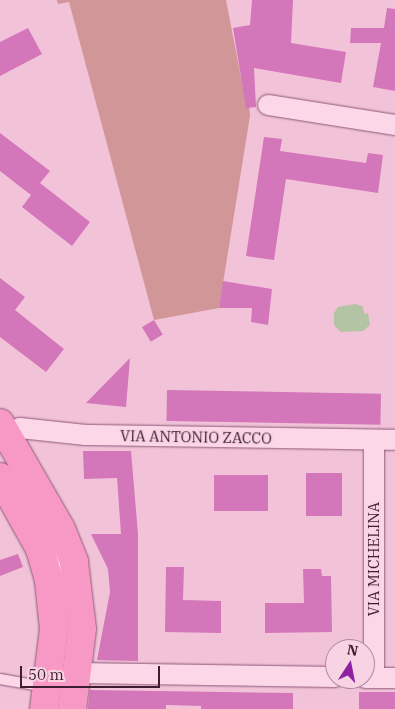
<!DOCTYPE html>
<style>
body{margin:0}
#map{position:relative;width:395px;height:709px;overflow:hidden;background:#f2c3d8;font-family:"IBM Plex Serif",serif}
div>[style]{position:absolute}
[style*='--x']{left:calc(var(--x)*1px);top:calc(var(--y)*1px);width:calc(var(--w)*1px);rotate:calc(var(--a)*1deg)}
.green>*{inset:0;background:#d19697}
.water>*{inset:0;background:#b3c4a5}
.building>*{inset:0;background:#d376ba;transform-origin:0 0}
.roads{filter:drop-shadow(0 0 1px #8e5879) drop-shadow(0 0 1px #8e5879)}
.service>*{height:10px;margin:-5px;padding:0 5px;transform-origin:5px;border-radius:5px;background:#fcd7e7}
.minor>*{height:20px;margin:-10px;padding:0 10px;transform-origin:10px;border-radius:10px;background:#fcd7e7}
.primary>*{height:28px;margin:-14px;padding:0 14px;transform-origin:14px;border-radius:14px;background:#f898c4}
span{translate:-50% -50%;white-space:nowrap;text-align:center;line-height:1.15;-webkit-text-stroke:4px #f8d3e3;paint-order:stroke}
.street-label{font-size:15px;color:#3d1d32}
.north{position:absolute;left:325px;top:639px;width:50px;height:50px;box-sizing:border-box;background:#f8d3e3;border:1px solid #ad8a9c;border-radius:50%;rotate:11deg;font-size:14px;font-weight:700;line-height:20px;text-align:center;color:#3d1d32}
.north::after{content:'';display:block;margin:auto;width:18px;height:22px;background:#8f22a2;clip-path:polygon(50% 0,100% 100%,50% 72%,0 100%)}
.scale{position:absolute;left:20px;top:666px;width:140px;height:22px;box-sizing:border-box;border:2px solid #3d1d32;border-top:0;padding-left:6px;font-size:15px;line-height:18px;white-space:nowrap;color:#3d1d32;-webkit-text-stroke:4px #f8d3e3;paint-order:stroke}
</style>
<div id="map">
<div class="green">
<i style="clip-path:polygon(57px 0,226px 0,243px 88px,248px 88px,250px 116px,219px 308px,154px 320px,69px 2px,58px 4px)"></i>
</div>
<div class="water">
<i style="clip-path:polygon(355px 304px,362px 306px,365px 314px,368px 313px,370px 325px,363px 331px,341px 332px,334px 325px,334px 313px,338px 307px)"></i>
</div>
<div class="building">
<i style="clip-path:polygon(252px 0,293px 0,291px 43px,346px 52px,341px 83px,254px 68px,256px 107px,246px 108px,233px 28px,250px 25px)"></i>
<i style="clip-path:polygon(387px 8px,395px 9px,395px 91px,373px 87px,381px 43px,350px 43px,351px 28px,384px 28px)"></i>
<i style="clip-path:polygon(28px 28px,42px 54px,0 76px,0 42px)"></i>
<i style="clip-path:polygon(0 133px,50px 171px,40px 183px,90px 222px,72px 246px,22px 207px,31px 195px,0 171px)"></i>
<i style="clip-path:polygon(264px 137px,282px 139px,280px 151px,366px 163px,368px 153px,383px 155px,378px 193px,286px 179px,274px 260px,246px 256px)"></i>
<i style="clip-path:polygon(0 278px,25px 297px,15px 310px,64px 349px,46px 372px,0 337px)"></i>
<i style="clip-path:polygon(223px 281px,272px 289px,268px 325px,251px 322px,252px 308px,219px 308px)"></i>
<i style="left:154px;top:320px;width:17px;height:14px;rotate:59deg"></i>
<i style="clip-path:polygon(130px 358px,126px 407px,86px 403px)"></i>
<i style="left:167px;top:390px;width:214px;height:31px;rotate:1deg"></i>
<i style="clip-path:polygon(83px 451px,131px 451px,138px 534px,138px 661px,97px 660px,110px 592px,108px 569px,91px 534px,121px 534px,117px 478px,84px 479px)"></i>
<i style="left:306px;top:473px;width:36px;height:43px"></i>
<i style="left:214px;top:475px;width:54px;height:36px"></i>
<i style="clip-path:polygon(18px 554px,23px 567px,0 576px,0 560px)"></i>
<i style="clip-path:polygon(166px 567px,184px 567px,183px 600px,221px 601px,221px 633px,165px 632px)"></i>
<i style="clip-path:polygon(303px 569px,321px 569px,322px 576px,331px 576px,332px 632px,265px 633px,265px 603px,304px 603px)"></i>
<i style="clip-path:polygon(90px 690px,293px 693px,293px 709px,201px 709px,201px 706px,166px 705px,166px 709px,88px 709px)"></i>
<i style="left:395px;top:692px;width:17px;height:36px;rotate:90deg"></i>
</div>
<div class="roads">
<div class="service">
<i style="--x:41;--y:520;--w:27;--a:63"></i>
<i style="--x:53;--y:544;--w:40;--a:74"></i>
<i style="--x:0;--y:679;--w:47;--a:9.9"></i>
</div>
<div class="minor">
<i style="--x:268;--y:105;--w:129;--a:8.9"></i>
<i style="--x:0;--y:437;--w:22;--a:-24"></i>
<i style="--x:20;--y:428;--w:66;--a:6.1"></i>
<i style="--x:86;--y:435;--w:309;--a:0.9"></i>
<i style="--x:78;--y:673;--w:257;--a:0.9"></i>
<i style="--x:365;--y:678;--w:30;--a:0"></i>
<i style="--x:374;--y:678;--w:238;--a:-90"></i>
</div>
<div class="primary">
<i style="--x:0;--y:423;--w:122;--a:60.1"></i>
<i style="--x:61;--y:529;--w:35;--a:68"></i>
<i style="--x:74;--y:562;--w:67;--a:83.2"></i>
<i style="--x:82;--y:629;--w:81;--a:97.1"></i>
<i style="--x:0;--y:477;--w:82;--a:60.9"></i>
<i style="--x:40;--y:549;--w:33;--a:74"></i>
<i style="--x:49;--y:581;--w:48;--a:84.1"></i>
<i style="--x:54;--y:629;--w:81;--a:97.1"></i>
</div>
</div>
<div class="street-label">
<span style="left:196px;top:437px;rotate:1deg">VIA ANTONIO ZACCO</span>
<span style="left:374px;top:559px;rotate:-90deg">VIA MICHELINA</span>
</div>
<div class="north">N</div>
<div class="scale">50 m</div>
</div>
